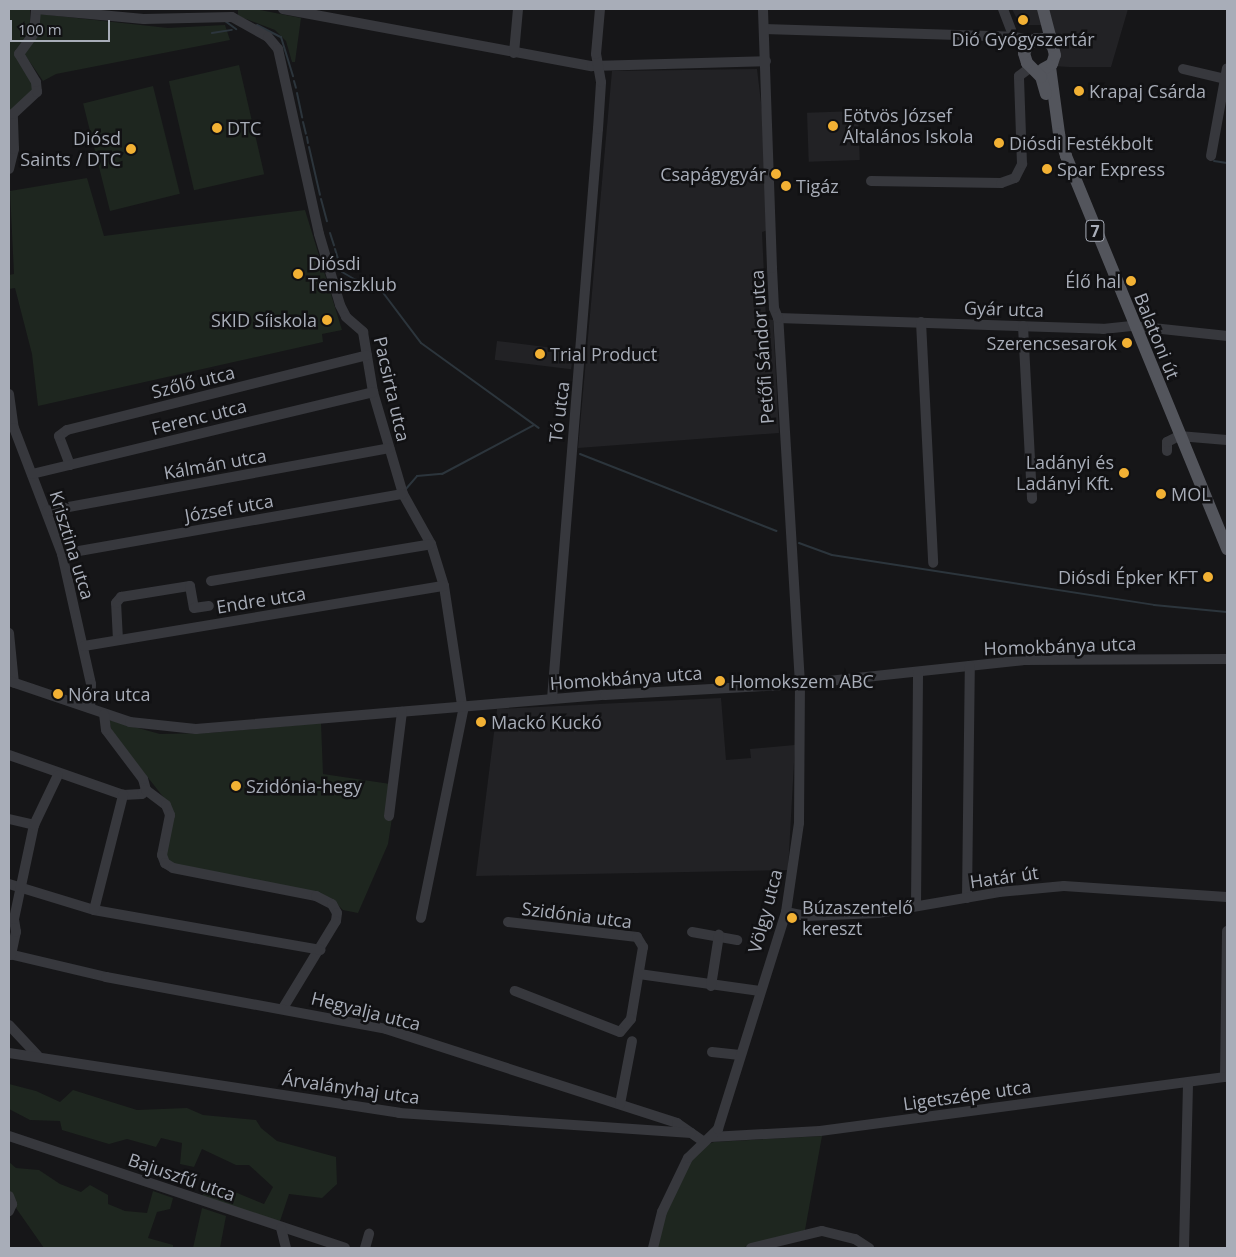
<!DOCTYPE html>
<meta charset="utf-8">
<style>
body{margin:0}
#map{position:relative;width:1236px;height:1257px;overflow:hidden;background:#161618;font-family:"Open Sans",sans-serif}
div>[style]{position:absolute}
[style*='--x']{left:calc(var(--x)*1px);top:calc(var(--y)*1px);width:calc(var(--w)*1px);rotate:calc(var(--a)*1deg)}
.built>*{inset:0;background:#222225;transform-origin:0 0}
.green>*{inset:0;background:#1e261f;transform-origin:0 0}
.stream>*{height:2px;margin:-1px;padding:0 1px;transform-origin:1px;border-radius:1px;background:#2c353c}
.minor>*{height:10px;margin:-5px;padding:0 5px;transform-origin:5px;border-radius:5px;background:#37383d}
.major>*{height:12px;margin:-6px;padding:0 6px;transform-origin:6px;border-radius:6px;background:#53555c}
.dots>*{width:14px;height:14px;translate:-50% -50%;box-sizing:border-box;border:2px solid #111113;border-radius:50%}
span{translate:-50% -50%;white-space:nowrap;text-align:center;line-height:1.15;-webkit-text-stroke:5px #111113;paint-order:stroke}
.shield-label span{padding:1px 4px;background:#111113;border:1px solid;border-radius:4px;-webkit-text-stroke-width:0}
.shield-label{font-size:16px;color:#a8adb8;font-weight:700}
.poi-label{font-size:18px;color:#a8adb8}
.left{translate:0 -50%;text-align:left}
.right{translate:-100% -50%;text-align:right}
.street-label{font-size:18px;color:#a8adb8}
.frame{position:absolute;inset:0;border:10px solid #a8adb8;pointer-events:none}
.scale{position:absolute;left:10px;top:20px;width:100px;height:22px;box-sizing:border-box;border:2px solid #a8adb8;border-top:0;padding-left:6px;font-size:15px;line-height:18px;white-space:nowrap;color:#a8adb8;-webkit-text-stroke:4px #111113;paint-order:stroke}
</style>
<div id="map">
<div class="built">
<i style="clip-path:polygon(1012px 9px,1128px 9px,1111px 67px,1069px 67px,1054px 66px,1046px 25px,1020px 25px)"></i>
<i style="clip-path:polygon(757px 69px,763px 119px,768px 230px,762px 232px,766px 319px,773px 320px,779px 433px,578px 448px,612px 71px)"></i>
<i style="left:858px;top:111px;width:49px;height:51px;rotate:88deg"></i>
<i style="left:497px;top:341px;width:77px;height:19px;rotate:7deg"></i>
<i style="clip-path:polygon(721px 698px,726px 760px,751px 758px,750px 749px,795px 745px,788px 870px,476px 876px,497px 709px)"></i>
</div>
<div class="green">
<i style="clip-path:polygon(9px 9px,30px 9px,30px 30px,14px 53px,34px 87px,33px 93px,10px 114px,9px 145px)"></i>
<i style="clip-path:polygon(255px 9px,301px 18px,295px 62px,292px 62px,286px 41px,275px 30px,238px 16px,238px 9px)"></i>
<i style="clip-path:polygon(40px 14px,168px 28px,225px 25px,230px 40px,56px 74px,43px 81px,23px 52px)"></i>
<i style="left:239px;top:65px;width:112px;height:72px;rotate:77deg"></i>
<i style="left:153px;top:86px;width:111px;height:72px;rotate:76deg"></i>
<i style="clip-path:polygon(87px 178px,104px 236px,305px 210px,342px 330px,322px 334px,323px 342px,38px 406px,32px 354px,15px 288px,9px 289px,9px 275px,14px 274px,10px 191px)"></i>
<i style="clip-path:polygon(109px 720px,160px 734px,209px 733px,321px 723px,323px 774px,397px 785px,388px 844px,358px 913px,343px 910px,334px 901px,173px 868px,166px 853px,168px 803px,112px 732px)"></i>
<i style="clip-path:polygon(9px 1084px,36px 1091px,60px 1102px,73px 1090px,137px 1110px,187px 1108px,203px 1115px,256px 1120px,261px 1128px,277px 1141px,336px 1157px,337px 1184px,322px 1198px,289px 1194px,279px 1224px,202px 1198px,208px 1181px,264px 1204px,273px 1187px,249px 1165px,236px 1165px,202px 1149px,194px 1167px,180px 1164px,182px 1143px,161px 1138px,156px 1147px,127px 1139px,109px 1144px,62px 1130px,60px 1121px,30px 1120px,9px 1109px)"></i>
<i style="clip-path:polygon(822px 1136px,805px 1230px,741px 1248px,657px 1248px,662px 1220px,692px 1159px,704px 1146px,714px 1142px)"></i>
<i style="clip-path:polygon(9px 1162px,16px 1168px,39px 1170px,60px 1184px,81px 1192px,90px 1185px,108px 1195px,108px 1204px,125px 1211px,147px 1213px,153px 1191px,173px 1198px,170px 1209px,157px 1212px,148px 1238px,173px 1245px,173px 1248px,44px 1248px,16px 1208px,9px 1189px)"></i>
<i style="clip-path:polygon(202px 1208px,226px 1216px,220px 1248px,193px 1248px)"></i>
</div>
<div class="stream">
<i style="--x:225;--y:21;--w:14;--a:36"></i>
<i style="--x:257;--y:25;--w:27;--a:27"></i>
<i style="--x:281;--y:37;--w:41;--a:72.9"></i>
<i style="--x:212;--y:33;--w:20;--a:-9"></i>
<i style="--x:294;--y:81;--w:7;--a:74"></i>
<i style="--x:297;--y:93;--w:25;--a:78"></i>
<i style="--x:303;--y:122;--w:12;--a:76"></i>
<i style="--x:307;--y:137;--w:6;--a:81"></i>
<i style="--x:309;--y:147;--w:49;--a:77.1"></i>
<i style="--x:1214;--y:161;--w:13;--a:9"></i>
<i style="--x:321;--y:199;--w:23;--a:75"></i>
<i style="--x:330;--y:233;--w:13;--a:72"></i>
<i style="--x:335;--y:249;--w:24;--a:73"></i>
<i style="--x:342;--y:272;--w:14;--a:30"></i>
<i style="--x:354;--y:279;--w:25;--a:16"></i>
<i style="--x:378;--y:286;--w:71;--a:53"></i>
<i style="--x:421;--y:343;--w:145;--a:35.8"></i>
<i style="--x:580;--y:454;--w:211;--a:21.4"></i>
<i style="--x:405;--y:490;--w:18;--a:-49"></i>
<i style="--x:417;--y:476;--w:25;--a:-5"></i>
<i style="--x:442;--y:474;--w:104;--a:-28"></i>
<i style="--x:799;--y:543;--w:35;--a:20"></i>
<i style="--x:832;--y:555;--w:326;--a:8.8"></i>
<i style="--x:1154;--y:605;--w:73;--a:5.5"></i>
</div>
<div class="minor">
<i style="--x:283;--y:9;--w:314;--a:10.5"></i>
<i style="--x:592;--y:66;--w:174;--a:-1.6"></i>
<i style="--x:1003;--y:9;--w:30;--a:69"></i>
<i style="--x:232;--y:17;--w:41;--a:29.1"></i>
<i style="--x:268;--y:37;--w:16;--a:50"></i>
<i style="--x:278;--y:49;--w:189;--a:77.5"></i>
<i style="--x:319;--y:234;--w:74;--a:73.5"></i>
<i style="--x:340;--y:305;--w:13;--a:63"></i>
<i style="--x:346;--y:317;--w:23;--a:41"></i>
<i style="--x:363;--y:332;--w:61;--a:80.5"></i>
<i style="--x:373;--y:392;--w:106;--a:73.6"></i>
<i style="--x:403;--y:494;--w:57;--a:60.8"></i>
<i style="--x:431;--y:544;--w:44;--a:72.8"></i>
<i style="--x:444;--y:586;--w:126;--a:81.4"></i>
<i style="--x:463;--y:711;--w:211;--a:101.5"></i>
<i style="--x:764;--y:29;--w:250;--a:1.8"></i>
<i style="--x:1014;--y:37;--w:19;--a:9"></i>
<i style="--x:514;--y:53;--w:44;--a:-84.8"></i>
<i style="--x:1183;--y:69;--w:43;--a:13.4"></i>
<i style="--x:1211;--y:156;--w:89;--a:-79.7"></i>
<i style="--x:9;--y:169;--w:21;--a:-76"></i>
<i style="--x:14;--y:149;--w:35;--a:-92"></i>
<i style="--x:13;--y:114;--w:33;--a:-43"></i>
<i style="--x:37;--y:92;--w:10;--a:-96"></i>
<i style="--x:36;--y:82;--w:33;--a:-121"></i>
<i style="--x:19;--y:54;--w:26;--a:-54"></i>
<i style="--x:34;--y:33;--w:24;--a:-85"></i>
<i style="--x:36;--y:9;--w:108;--a:5.3"></i>
<i style="--x:144;--y:19;--w:88;--a:-1.3"></i>
<i style="--x:871;--y:181;--w:130;--a:0.9"></i>
<i style="--x:1001;--y:183;--w:15;--a:-20"></i>
<i style="--x:1015;--y:178;--w:16;--a:-63"></i>
<i style="--x:1022;--y:164;--w:88;--a:-92"></i>
<i style="--x:1019;--y:76;--w:15;--a:-37"></i>
<i style="--x:778;--y:318;--w:325;--a:1.9"></i>
<i style="--x:1103;--y:329;--w:31;--a:-6"></i>
<i style="--x:1134;--y:326;--w:94;--a:6.1"></i>
<i style="--x:921;--y:322;--w:241;--a:87.1"></i>
<i style="--x:1023;--y:326;--w:173;--a:87"></i>
<i style="--x:9;--y:394;--w:34;--a:82"></i>
<i style="--x:14;--y:428;--w:135;--a:69.1"></i>
<i style="--x:62;--y:554;--w:133;--a:77.4"></i>
<i style="--x:91;--y:684;--w:24;--a:92"></i>
<i style="--x:1167;--y:451;--w:9;--a:-90"></i>
<i style="--x:1167;--y:442;--w:13;--a:-27"></i>
<i style="--x:1179;--y:436;--w:48;--a:4.8"></i>
<i style="--x:70;--y:465;--w:31;--a:-111"></i>
<i style="--x:59;--y:436;--w:10;--a:-37"></i>
<i style="--x:67;--y:430;--w:309;--a:-14"></i>
<i style="--x:32;--y:474;--w:351;--a:-13.5"></i>
<i style="--x:47;--y:511;--w:348;--a:-10.4"></i>
<i style="--x:62;--y:554;--w:346;--a:-10"></i>
<i style="--x:211;--y:581;--w:223;--a:-9.5"></i>
<i style="--x:9;--y:633;--w:50;--a:84.3"></i>
<i style="--x:118;--y:640;--w:37;--a:-93"></i>
<i style="--x:116;--y:603;--w:8;--a:-50"></i>
<i style="--x:121;--y:597;--w:70;--a:-9.1"></i>
<i style="--x:190;--y:586;--w:22;--a:80"></i>
<i style="--x:194;--y:608;--w:15;--a:-8"></i>
<i style="--x:84;--y:646;--w:365;--a:-9.5"></i>
<i style="--x:9;--y:681;--w:128;--a:18.7"></i>
<i style="--x:130;--y:722;--w:66;--a:6.1"></i>
<i style="--x:196;--y:729;--w:410;--a:-4.8"></i>
<i style="--x:605;--y:695;--w:195;--a:-3.2"></i>
<i style="--x:800;--y:684;--w:224;--a:-6.1"></i>
<i style="--x:1023;--y:660;--w:204;--a:-0.3"></i>
<i style="--x:552;--y:699;--w:572;--a:-85.39"></i>
<i style="--x:598;--y:129;--w:47;--a:-86.3"></i>
<i style="--x:601;--y:82;--w:28;--a:-100"></i>
<i style="--x:596;--y:54;--w:45;--a:-84.9"></i>
<i style="--x:9;--y:755;--w:121;--a:19.3"></i>
<i style="--x:123;--y:795;--w:19;--a:-3"></i>
<i style="--x:142;--y:794;--w:6;--a:-45"></i>
<i style="--x:146;--y:790;--w:11;--a:-105"></i>
<i style="--x:143;--y:779;--w:61;--a:-127.1"></i>
<i style="--x:106;--y:730;--w:16;--a:-97"></i>
<i style="--x:146;--y:790;--w:25;--a:37"></i>
<i style="--x:166;--y:805;--w:11;--a:68"></i>
<i style="--x:170;--y:815;--w:41;--a:101.3"></i>
<i style="--x:162;--y:855;--w:9;--a:69"></i>
<i style="--x:165;--y:863;--w:9;--a:32"></i>
<i style="--x:173;--y:868;--w:146;--a:11.1"></i>
<i style="--x:316;--y:896;--w:18;--a:27"></i>
<i style="--x:332;--y:904;--w:10;--a:61"></i>
<i style="--x:337;--y:913;--w:8;--a:97"></i>
<i style="--x:336;--y:921;--w:102;--a:121.3"></i>
<i style="--x:389;--y:816;--w:105;--a:-82.9"></i>
<i style="--x:9;--y:819;--w:26;--a:13"></i>
<i style="--x:9;--y:884;--w:89;--a:17"></i>
<i style="--x:94;--y:910;--w:230;--a:10"></i>
<i style="--x:967;--y:898;--w:232;--a:-89.3"></i>
<i style="--x:916;--y:906;--w:234;--a:-89.5"></i>
<i style="--x:94;--y:910;--w:119;--a:-75.8"></i>
<i style="--x:786;--y:912;--w:20;--a:11"></i>
<i style="--x:806;--y:916;--w:72;--a:-2.4"></i>
<i style="--x:878;--y:913;--w:123;--a:-9.8"></i>
<i style="--x:999;--y:892;--w:65;--a:-5.3"></i>
<i style="--x:1064;--y:886;--w:163;--a:3.9"></i>
<i style="--x:508;--y:922;--w:130;--a:6.6"></i>
<i style="--x:637;--y:937;--w:12;--a:59"></i>
<i style="--x:643;--y:947;--w:73;--a:99.5"></i>
<i style="--x:631;--y:1019;--w:17;--a:130"></i>
<i style="--x:620;--y:1032;--w:113;--a:-158.7"></i>
<i style="--x:692;--y:932;--w:46;--a:10.1"></i>
<i style="--x:9;--y:954;--w:100;--a:13.3"></i>
<i style="--x:106;--y:977;--w:285;--a:10.5"></i>
<i style="--x:386;--y:1029;--w:306;--a:17.9"></i>
<i style="--x:677;--y:1123;--w:32;--a:35"></i>
<i style="--x:11;--y:955;--w:24;--a:-78"></i>
<i style="--x:16;--y:932;--w:13;--a:-99"></i>
<i style="--x:14;--y:919;--w:96;--a:-78"></i>
<i style="--x:34;--y:825;--w:55;--a:-64.4"></i>
<i style="--x:639;--y:974;--w:122;--a:8"></i>
<i style="--x:711;--y:986;--w:52;--a:-81.1"></i>
<i style="--x:9;--y:1025;--w:42;--a:46.9"></i>
<i style="--x:712;--y:1052;--w:28;--a:6"></i>
<i style="--x:9;--y:1053;--w:395;--a:8.7"></i>
<i style="--x:399;--y:1113;--w:293;--a:3.9"></i>
<i style="--x:1225;--y:1077;--w:146;--a:-89.2"></i>
<i style="--x:620;--y:1104;--w:64;--a:-79.2"></i>
<i style="--x:9;--y:1136;--w:354;--a:18.4"></i>
<i style="--x:711;--y:1137;--w:109;--a:-3.2"></i>
<i style="--x:820;--y:1131;--w:411;--a:-7.6"></i>
<i style="--x:9;--y:1196;--w:9;--a:69"></i>
<i style="--x:12;--y:1204;--w:8;--a:113"></i>
<i style="--x:281;--y:1228;--w:21;--a:76"></i>
<i style="--x:365;--y:1248;--w:15;--a:-74"></i>
<i style="--x:653;--y:1248;--w:37;--a:-76"></i>
<i style="--x:662;--y:1212;--w:60;--a:-64.3"></i>
<i style="--x:688;--y:1158;--w:42;--a:-44"></i>
<i style="--x:718;--y:1129;--w:227;--a:-72.6"></i>
<i style="--x:786;--y:912;--w:90;--a:-81.7"></i>
<i style="--x:799;--y:823;--w:139;--a:-89.6"></i>
<i style="--x:800;--y:684;--w:367;--a:-93.4"></i>
<i style="--x:778;--y:318;--w:11;--a:-112"></i>
<i style="--x:774;--y:308;--w:40;--a:-92.9"></i>
<i style="--x:772;--y:268;--w:259;--a:-92"></i>
<i style="--x:751;--y:1248;--w:73;--a:-13.5"></i>
<i style="--x:822;--y:1231;--w:34;--a:14"></i>
<i style="--x:855;--y:1239;--w:17;--a:33"></i>
<i style="--x:1184;--y:1248;--w:165;--a:-88.6"></i>
</div>
<div class="major">
<i style="--x:1050;--y:67;--w:68;--a:82.3"></i>
<i style="--x:1059;--y:134;--w:23;--a:72"></i>
<i style="--x:1066;--y:156;--w:425;--a:67.7"></i>
<i style="--x:1043;--y:69;--w:10;--a:-29"></i>
<i style="--x:1052;--y:64;--w:9;--a:-72"></i>
<i style="--x:1055;--y:55;--w:48;--a:-104.6"></i>
<i style="--x:1046;--y:94;--w:18;--a:-106"></i>
<i style="--x:1041;--y:77;--w:20;--a:-135"></i>
<i style="--x:1027;--y:63;--w:10;--a:-107"></i>
<i style="--x:1024;--y:53;--w:9;--a:-63"></i>
<i style="--x:1028;--y:45;--w:10;--a:-37"></i>
<i style="--x:1036;--y:39;--w:7;--a:0"></i>
<i style="--x:1043;--y:39;--w:11;--a:34"></i>
</div>
<div class="dots">
<i style="left:1023px;top:20px;background:#f2b134"></i>
<i style="left:1079px;top:91px;background:#f2b134"></i>
<i style="left:833px;top:126px;background:#f2b134"></i>
<i style="left:217px;top:128px;background:#f2b134"></i>
<i style="left:999px;top:143px;background:#f2b134"></i>
<i style="left:131px;top:149px;background:#f2b134"></i>
<i style="left:1047px;top:169px;background:#f2b134"></i>
<i style="left:776px;top:174px;background:#f2b134"></i>
<i style="left:786px;top:186px;background:#f2b134"></i>
<i style="left:298px;top:274px;background:#f2b134"></i>
<i style="left:1131px;top:281px;background:#f2b134"></i>
<i style="left:327px;top:320px;background:#f2b134"></i>
<i style="left:1127px;top:343px;background:#f2b134"></i>
<i style="left:540px;top:354px;background:#f2b134"></i>
<i style="left:1124px;top:473px;background:#f2b134"></i>
<i style="left:1161px;top:494px;background:#f2b134"></i>
<i style="left:1208px;top:577px;background:#f2b134"></i>
<i style="left:720px;top:681px;background:#f2b134"></i>
<i style="left:58px;top:694px;background:#f2b134"></i>
<i style="left:481px;top:722px;background:#f2b134"></i>
<i style="left:236px;top:786px;background:#f2b134"></i>
<i style="left:792px;top:918px;background:#f2b134"></i>
</div>
<div class="shield-label">
<span style="left:1095px;top:231px">7</span>
</div>
<div class="poi-label">
<span style="left:1023px;top:39px">Dió Gyógyszertár</span>
<span class="left" style="left:1089px;top:91px">Krapaj Csárda</span>
<span class="left" style="left:843px;top:126px">Eötvös József<br>Általános Iskola</span>
<span class="left" style="left:227px;top:128px">DTC</span>
<span class="right" style="left:121px;top:149px">Diósd<br>Saints / DTC</span>
<span class="left" style="left:1009px;top:143px">Diósdi Festékbolt</span>
<span class="left" style="left:1057px;top:169px">Spar Express</span>
<span class="right" style="left:766px;top:174px">Csapágygyár</span>
<span class="left" style="left:796px;top:186px">Tigáz</span>
<span class="left" style="left:308px;top:274px">Diósdi<br>Teniszklub</span>
<span class="right" style="left:1121px;top:281px">Élő hal</span>
<span class="right" style="left:317px;top:320px">SKID Síiskola</span>
<span class="right" style="left:1117px;top:343px">Szerencsesarok</span>
<span class="left" style="left:550px;top:354px">Trial Product</span>
<span class="right" style="left:1114px;top:473px">Ladányi és<br>Ladányi Kft.</span>
<span class="left" style="left:1171px;top:494px">MOL</span>
<span class="right" style="left:1198px;top:577px">Diósdi Épker KFT</span>
<span class="left" style="left:730px;top:681px">Homokszem ABC</span>
<span class="left" style="left:68px;top:694px">Nóra utca</span>
<span class="left" style="left:491px;top:722px">Mackó Kuckó</span>
<span class="left" style="left:246px;top:786px">Szidónia-hegy</span>
<span class="left" style="left:802px;top:918px">Búzaszentelő<br>kereszt</span>
</div>
<div class="street-label">
<span style="left:1004px;top:309px;rotate:2deg">Gyár utca</span>
<span style="left:1157px;top:336px;rotate:68deg">Balatoni út</span>
<span style="left:762px;top:347px;rotate:-94deg">Petőfi Sándor utca</span>
<span style="left:193px;top:382px;rotate:-14deg">Szőlő utca</span>
<span style="left:392px;top:389px;rotate:77deg">Pacsirta utca</span>
<span style="left:559px;top:412px;rotate:-83deg">Tó utca</span>
<span style="left:199px;top:417px;rotate:-14deg">Ferenc utca</span>
<span style="left:215px;top:464px;rotate:-10deg">Kálmán utca</span>
<span style="left:229px;top:508px;rotate:-10deg">József utca</span>
<span style="left:72px;top:545px;rotate:73deg">Krisztina utca</span>
<span style="left:261px;top:600px;rotate:-9deg">Endre utca</span>
<span style="left:1060px;top:646px;rotate:-2deg">Homokbánya utca</span>
<span style="left:626px;top:678px;rotate:-4deg">Homokbánya utca</span>
<span style="left:1004px;top:877px;rotate:-8deg">Határ út</span>
<span style="left:765px;top:911px;rotate:-75deg">Völgy utca</span>
<span style="left:577px;top:915px;rotate:7deg">Szidónia utca</span>
<span style="left:366px;top:1011px;rotate:14deg">Hegyalja utca</span>
<span style="left:351px;top:1088px;rotate:8deg">Árvalányhaj utca</span>
<span style="left:967px;top:1095px;rotate:-8deg">Ligetszépe utca</span>
<span style="left:182px;top:1177px;rotate:19deg">Bajuszfű utca</span>
</div>
<div class="frame"></div>
<div class="scale">100 m</div>
</div>
